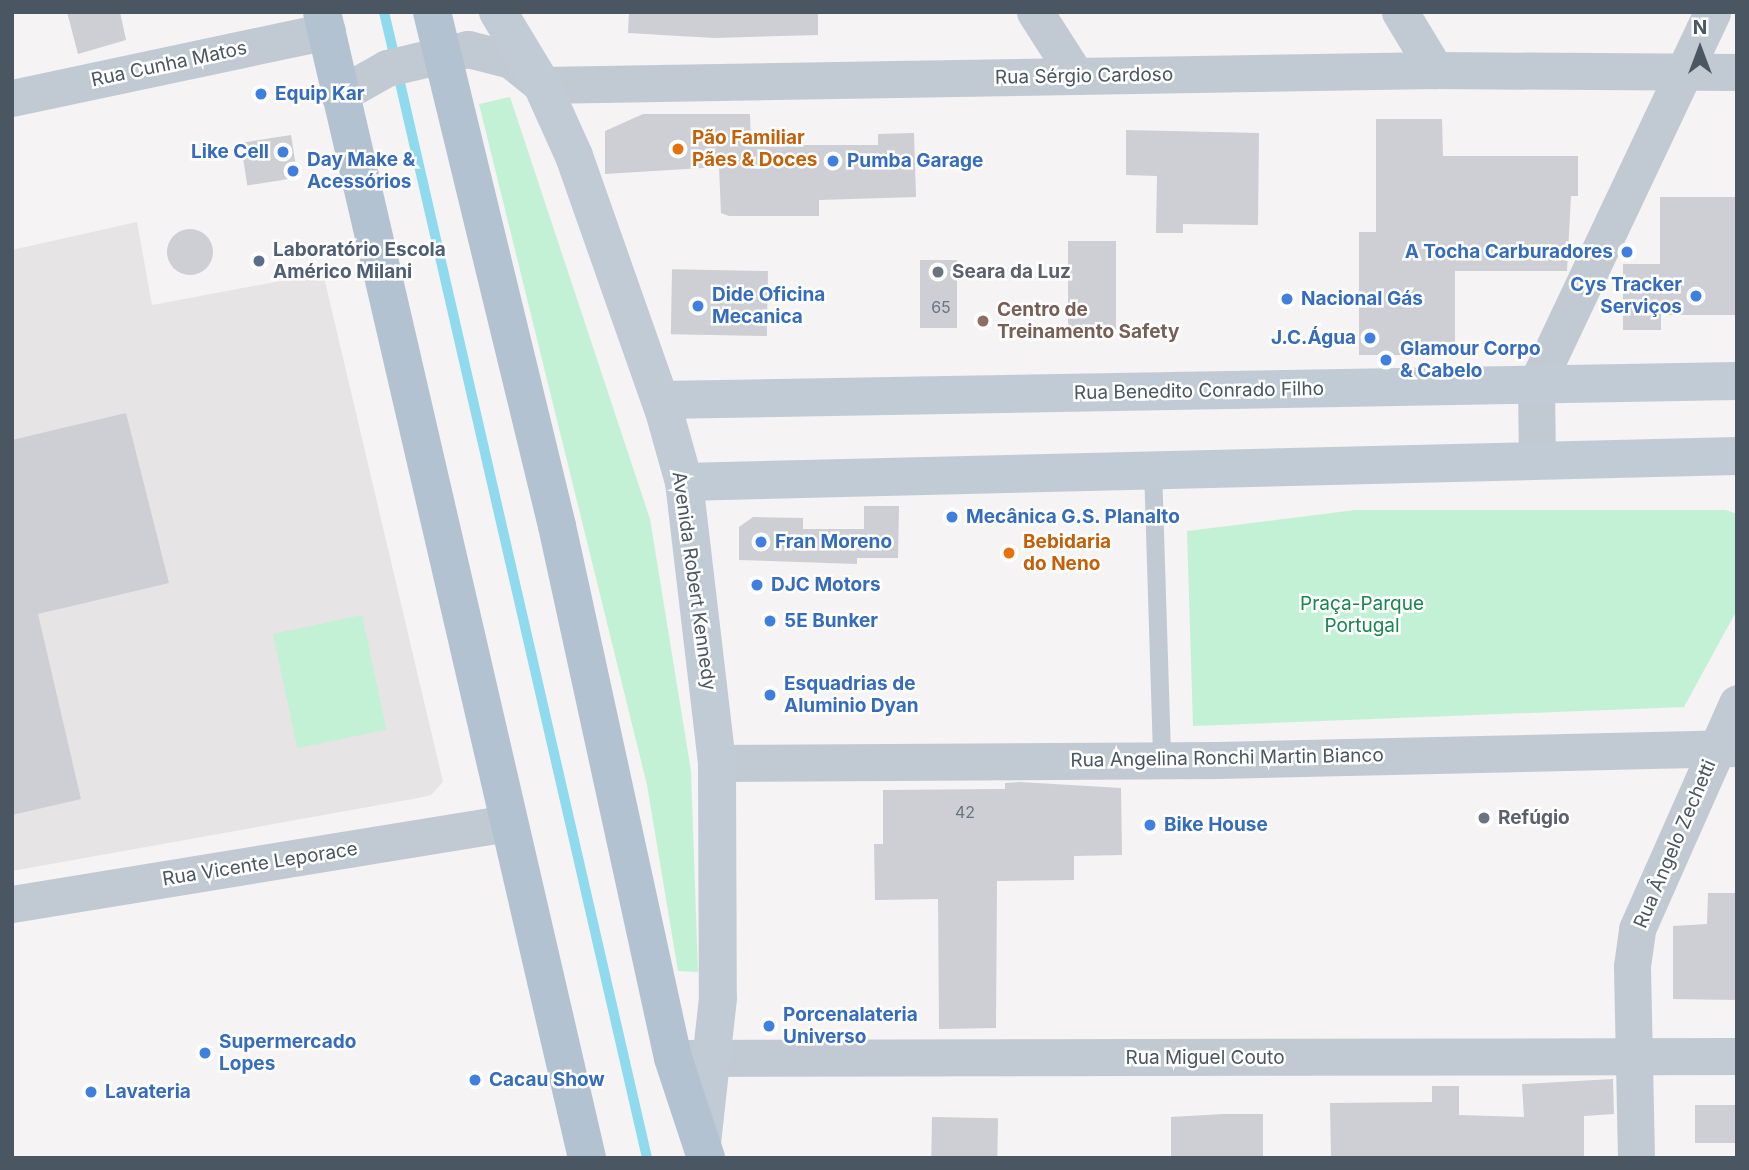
<!DOCTYPE html>
<meta charset="utf-8">
<style>
body{margin:0}
#map{position:relative;width:1749px;height:1170px;overflow:hidden;background:#f5f3f3;font-family:Inter,sans-serif}
div>[style]{position:absolute}
[style*='--x']{left:calc(var(--x)*1px);top:calc(var(--y)*1px);width:calc(var(--w)*1px);rotate:calc(var(--a)*1deg)}
.education>*{inset:0;background:#e6e4e5}
.green>*{inset:0;background:#c3f1d5;transform-origin:0 0}
.stream>*{height:10px;margin:-5px;padding:0 5px;transform-origin:5px;border-radius:5px;background:#90daee}
.building>*{inset:0;background:#cdcfd5;transform-origin:0 0}
.round{border-radius:50%}
.lane>*{height:18px;margin:-9px;padding:0 9px;transform-origin:9px;border-radius:9px;background:#c1cad2}
.street>*{height:37px;margin:-18.5px;padding:0 18.5px;transform-origin:18.5px;border-radius:18.5px;background:#c1cad2}
.secondary>*{height:38px;margin:-19px;padding:0 19px;transform-origin:19px;border-radius:19px;background:#c1cbd6}
.primary>*{height:38px;margin:-19px;padding:0 19px;transform-origin:19px;border-radius:19px;background:#b3c2d1}
.dots>*{width:19px;height:19px;translate:-50% -50%;box-sizing:border-box;border:4px solid #fff;border-radius:50%}
span{translate:-50% -50%;white-space:nowrap;text-align:center;line-height:1.15;-webkit-text-stroke:5px #fff;paint-order:stroke}
.number-label{font-size:16px;color:#6b747e}
.number-label span{-webkit-text-stroke-width:0}
.street-label{font-size:19px;color:#4a5661}
.shop-label{font-size:19px;color:#366cbe;font-weight:700}
.left{translate:0 -50%;text-align:left}
.right{translate:-100% -50%;text-align:right}
.food-label{font-size:19px;color:#c56008;font-weight:700}
.service-label{font-size:19px;color:#4e5e75;font-weight:700}
.worship-label{font-size:19px;color:#5b616d;font-weight:700}
.education-label{font-size:19px;color:#785e54;font-weight:700}
.park-label{font-size:19px;color:#17864f}
.frame{position:absolute;inset:0;border:14px solid #4a5661;pointer-events:none}
.north{position:absolute;left:1665px;top:14px;width:70px;height:70px;-webkit-text-stroke:5px #fff;paint-order:stroke;rotate:0deg;font-size:19px;font-weight:700;line-height:28px;text-align:center;color:#4a5661}
.north::after{content:'';display:block;margin:auto;width:24px;height:32px;background:#4a5661;clip-path:polygon(50% 0,100% 100%,50% 72%,0 100%)}
</style>
<div id="map">
<div class="education">
<i style="clip-path:polygon(137px 222px,152px 305px,323px 273px,443px 782px,431px 795px,418px 798px,12px 871px,12px 250px)"></i>
</div>
<div class="green">
<i style="clip-path:polygon(510px 97px,650px 519px,691px 771px,698px 972px,678px 971px,647px 785px,479px 104px)"></i>
<i style="clip-path:polygon(1355px 510px,1726px 510px,1737px 514px,1737px 610px,1684px 707px,1193px 726px,1187px 531px)"></i>
<i style="left:362px;top:615px;width:117px;height:91px;rotate:78deg"></i>
</div>
<div class="stream">
<i style="--x:384;--y:12;--w:48;--a:76.8"></i>
<i style="--x:398;--y:74;--w:1112;--a:77.06"></i>
</div>
<div class="building">
<i style="clip-path:polygon(67px 12px,120px 12px,126px 40px,78px 54px)"></i>
<i style="clip-path:polygon(629px 12px,818px 12px,818px 35px,714px 38px,628px 33px)"></i>
<i style="clip-path:polygon(643px 114px,750px 114px,751px 145px,878px 145px,878px 134px,914px 133px,916px 197px,819px 200px,819px 216px,729px 216px,721px 213px,719px 167px,605px 174px,605px 131px)"></i>
<i style="clip-path:polygon(1376px 119px,1442px 119px,1443px 156px,1578px 156px,1578px 196px,1571px 196px,1567px 271px,1455px 271px,1455px 342px,1411px 342px,1411px 355px,1359px 355px,1359px 232px,1376px 232px)"></i>
<i style="clip-path:polygon(1126px 130px,1259px 133px,1258px 225px,1183px 224px,1183px 233px,1156px 233px,1157px 176px,1126px 175px)"></i>
<i style="left:291px;top:135px;width:43px;height:51px;rotate:81deg"></i>
<i style="clip-path:polygon(1660px 197px,1737px 197px,1737px 315px,1661px 315px,1661px 330px,1623px 330px,1623px 264px,1660px 264px)"></i>
<i class="round" style="left:167px;top:229px;width:46px;height:46px"></i>
<i style="left:1068px;top:241px;width:48px;height:88px"></i>
<i style="left:920px;top:260px;width:37px;height:68px"></i>
<i style="left:768px;top:271px;width:65px;height:96px;rotate:91deg"></i>
<i style="clip-path:polygon(126px 413px,169px 583px,38px 614px,81px 799px,12px 815px,12px 440px)"></i>
<i style="clip-path:polygon(864px 506px,899px 506px,898px 558px,857px 558px,857px 564px,739px 560px,739px 527px,753px 517px,803px 518px,803px 529px,864px 529px)"></i>
<i style="clip-path:polygon(1020px 782px,1121px 788px,1122px 855px,1074px 856px,1074px 880px,997px 881px,996px 1028px,939px 1029px,938px 899px,875px 900px,874px 844px,883px 844px,883px 790px,1005px 789px,1005px 783px)"></i>
<i style="clip-path:polygon(1708px 893px,1735px 893px,1737px 1000px,1673px 999px,1673px 926px,1707px 924px)"></i>
<i style="clip-path:polygon(1613px 1079px,1614px 1114px,1584px 1116px,1584px 1158px,1331px 1158px,1330px 1103px,1432px 1102px,1432px 1086px,1459px 1086px,1459px 1115px,1524px 1117px,1522px 1084px)"></i>
<i style="left:1695px;top:1105px;width:42px;height:38px"></i>
<i style="clip-path:polygon(1223px 1114px,1263px 1114px,1263px 1158px,1171px 1158px,1171px 1117px)"></i>
<i style="left:932px;top:1117px;width:66px;height:41px;rotate:1deg"></i>
</div>
<div class="lane">
<i style="--x:1153;--y:468;--w:292;--a:88.2"></i>
</div>
<div class="street">
<i style="--x:1035;--y:12;--w:76;--a:57.4"></i>
<i style="--x:1400;--y:12;--w:68;--a:58.9"></i>
<i style="--x:339;--y:95;--w:55;--a:-29.4"></i>
<i style="--x:387;--y:68;--w:83;--a:-13.2"></i>
<i style="--x:468;--y:49;--w:44;--a:14.3"></i>
<i style="--x:511;--y:60;--w:40;--a:39"></i>
<i style="--x:542;--y:85;--w:893;--a:-0.96"></i>
<i style="--x:1435;--y:70;--w:302;--a:0.4"></i>
<i style="--x:12;--y:98;--w:322;--a:-12"></i>
<i style="--x:1537;--y:460;--w:75;--a:-90.8"></i>
<i style="--x:1536;--y:385;--w:412;--a:-64.7"></i>
<i style="--x:717;--y:763;--w:500;--a:-0.34"></i>
<i style="--x:1217;--y:760;--w:520;--a:-1.32"></i>
<i style="--x:12;--y:904;--w:503;--a:-9.27"></i>
<i style="--x:681;--y:1058;--w:1056;--a:-0.11"></i>
<i style="--x:1636;--y:1158;--w:192;--a:-91.2"></i>
<i style="--x:1632;--y:966;--w:37;--a:-82"></i>
<i style="--x:1637;--y:929;--w:247;--a:-66.1"></i>
</div>
<div class="secondary">
<i style="--x:498;--y:12;--w:85;--a:58.9"></i>
<i style="--x:542;--y:85;--w:78;--a:65.7"></i>
<i style="--x:574;--y:156;--w:270;--a:70.6"></i>
<i style="--x:664;--y:411;--w:74;--a:74.3"></i>
<i style="--x:684;--y:482;--w:283;--a:83.3"></i>
<i style="--x:717;--y:763;--w:235;--a:89.8"></i>
<i style="--x:718;--y:998;--w:146;--a:96.3"></i>
<i style="--x:661;--y:400;--w:1076;--a:-1.01"></i>
<i style="--x:684;--y:482;--w:1053;--a:-1.41"></i>
</div>
<div class="primary">
<i style="--x:322;--y:12;--w:1176;--a:76.98"></i>
<i style="--x:432;--y:12;--w:529;--a:76.33"></i>
<i style="--x:557;--y:526;--w:544;--a:77.7"></i>
<i style="--x:673;--y:1058;--w:105;--a:71.7"></i>
</div>
<div class="dots">
<i style="left:261px;top:94px;background:#3f7fe0"></i>
<i style="left:678px;top:149px;background:#e8710a"></i>
<i style="left:283px;top:152px;background:#3f7fe0"></i>
<i style="left:833px;top:161px;background:#3f7fe0"></i>
<i style="left:293px;top:171px;background:#3f7fe0"></i>
<i style="left:1627px;top:252px;background:#3f7fe0"></i>
<i style="left:259px;top:261px;background:#5c6f8a"></i>
<i style="left:938px;top:272px;background:#6b7280"></i>
<i style="left:1696px;top:296px;background:#3f7fe0"></i>
<i style="left:1287px;top:299px;background:#3f7fe0"></i>
<i style="left:698px;top:306px;background:#3f7fe0"></i>
<i style="left:983px;top:321px;background:#8d6e63"></i>
<i style="left:1370px;top:338px;background:#3f7fe0"></i>
<i style="left:1386px;top:360px;background:#3f7fe0"></i>
<i style="left:952px;top:517px;background:#3f7fe0"></i>
<i style="left:761px;top:542px;background:#3f7fe0"></i>
<i style="left:1009px;top:553px;background:#e8710a"></i>
<i style="left:757px;top:585px;background:#3f7fe0"></i>
<i style="left:770px;top:621px;background:#3f7fe0"></i>
<i style="left:770px;top:695px;background:#3f7fe0"></i>
<i style="left:1484px;top:818px;background:#6b7280"></i>
<i style="left:1150px;top:825px;background:#3f7fe0"></i>
<i style="left:769px;top:1026px;background:#3f7fe0"></i>
<i style="left:205px;top:1053px;background:#3f7fe0"></i>
<i style="left:475px;top:1080px;background:#3f7fe0"></i>
<i style="left:91px;top:1092px;background:#3f7fe0"></i>
</div>
<div class="number-label">
<span style="left:941px;top:307px">65</span>
<span style="left:965px;top:812px">42</span>
</div>
<div class="street-label">
<span style="left:169px;top:64px;rotate:-12deg">Rua Cunha Matos</span>
<span style="left:1084px;top:76px;rotate:-1deg">Rua Sérgio Cardoso</span>
<span style="left:1199px;top:391px;rotate:-1deg">Rua Benedito Conrado Filho</span>
<span style="left:694px;top:581px;rotate:82deg">Avenida Robert Kennedy</span>
<span style="left:1227px;top:758px;rotate:-1deg">Rua Angelina Ronchi Martin Bianco</span>
<span style="left:1675px;top:844px;rotate:-67deg">Rua Ângelo Zechetti</span>
<span style="left:260px;top:864px;rotate:-9deg">Rua Vicente Leporace</span>
<span style="left:1205px;top:1058px">Rua Miguel Couto</span>
</div>
<div class="shop-label">
<span class="left" style="left:275px;top:94px">Equip Kar</span>
<span class="right" style="left:269px;top:152px">Like Cell</span>
<span class="left" style="left:307px;top:171px">Day Make &amp;<br>Acessórios</span>
<span class="left" style="left:847px;top:161px">Pumba Garage</span>
<span class="right" style="left:1613px;top:252px">A Tocha Carburadores</span>
<span class="right" style="left:1682px;top:296px">Cys Tracker<br>Serviços</span>
<span class="left" style="left:712px;top:306px">Dide Oficina<br>Mecanica</span>
<span class="left" style="left:1301px;top:299px">Nacional Gás</span>
<span class="right" style="left:1356px;top:338px">J.C.Água</span>
<span class="left" style="left:1400px;top:360px">Glamour Corpo<br>&amp; Cabelo</span>
<span class="left" style="left:966px;top:517px">Mecânica G.S. Planalto</span>
<span class="left" style="left:775px;top:542px">Fran Moreno</span>
<span class="left" style="left:771px;top:585px">DJC Motors</span>
<span class="left" style="left:784px;top:621px">5E Bunker</span>
<span class="left" style="left:784px;top:695px">Esquadrias de<br>Aluminio Dyan</span>
<span class="left" style="left:1164px;top:825px">Bike House</span>
<span class="left" style="left:783px;top:1026px">Porcenalateria<br>Universo</span>
<span class="left" style="left:219px;top:1053px">Supermercado<br>Lopes</span>
<span class="left" style="left:489px;top:1080px">Cacau Show</span>
<span class="left" style="left:105px;top:1092px">Lavateria</span>
</div>
<div class="food-label">
<span class="left" style="left:692px;top:149px">Pão Familiar<br>Pães &amp; Doces</span>
<span class="left" style="left:1023px;top:553px">Bebidaria<br>do Neno</span>
</div>
<div class="service-label">
<span class="left" style="left:273px;top:261px">Laboratório Escola<br>Américo Milani</span>
</div>
<div class="worship-label">
<span class="left" style="left:952px;top:272px">Seara da Luz</span>
<span class="left" style="left:1498px;top:818px">Refúgio</span>
</div>
<div class="education-label">
<span class="left" style="left:997px;top:321px">Centro de<br>Treinamento Safety</span>
</div>
<div class="park-label">
<span style="left:1362px;top:615px">Praça-Parque<br>Portugal</span>
</div>
<div class="frame"></div>
<div class="north">N</div>
</div>
